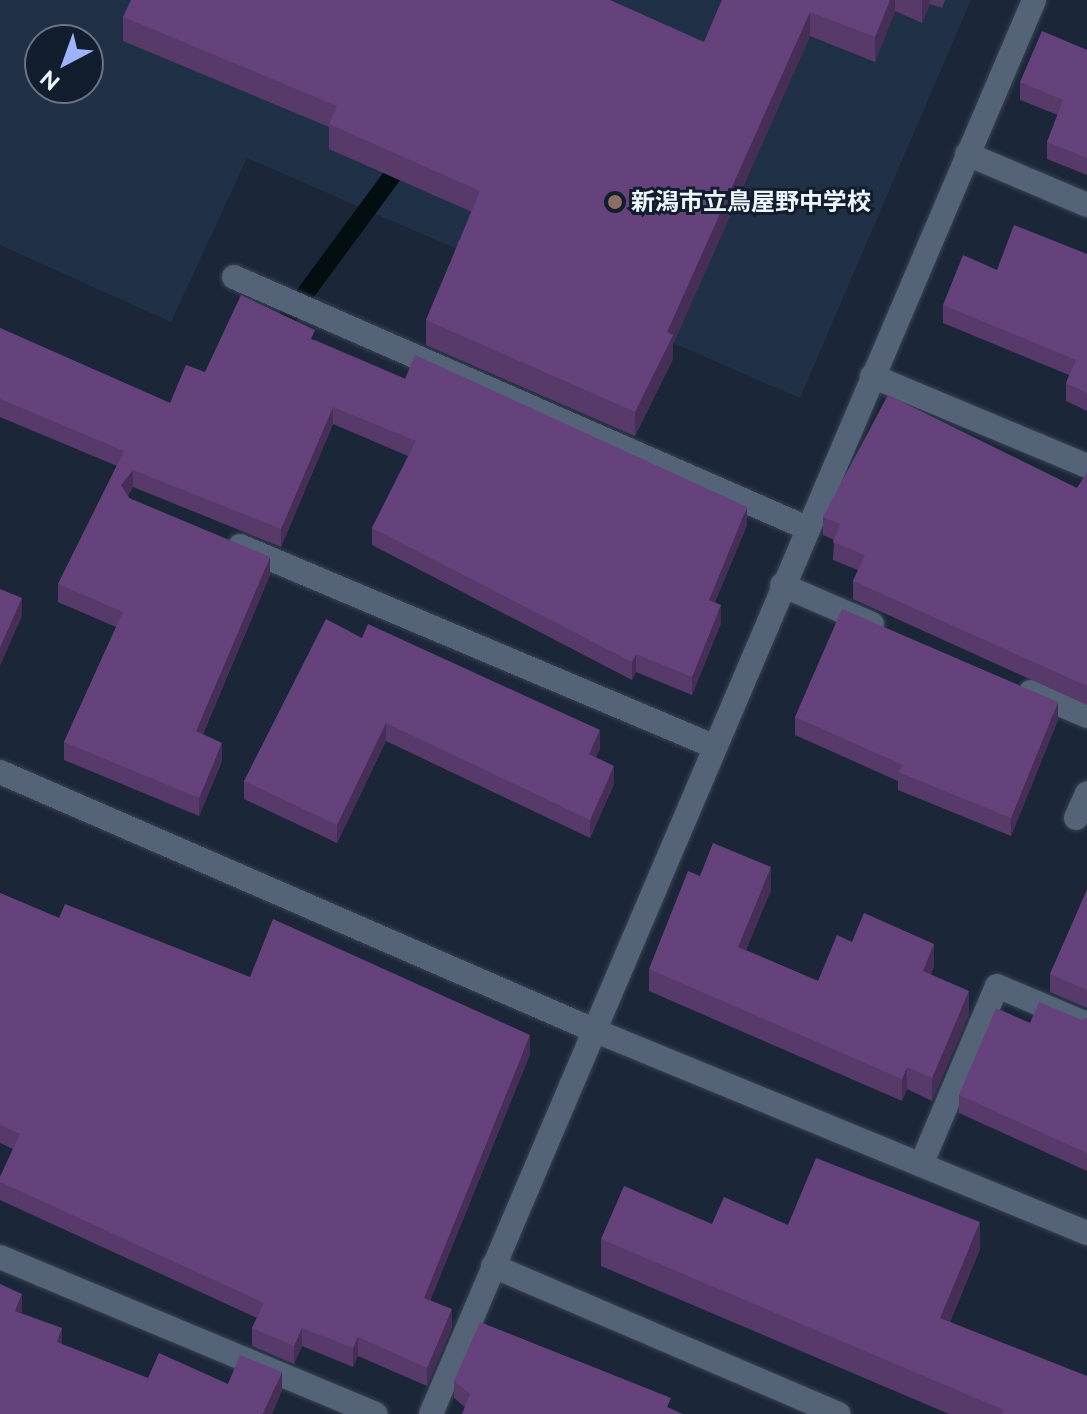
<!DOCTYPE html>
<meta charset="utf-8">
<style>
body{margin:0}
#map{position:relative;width:1087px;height:1414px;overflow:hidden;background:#1b2739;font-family:Raleway,"Noto Sans JP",sans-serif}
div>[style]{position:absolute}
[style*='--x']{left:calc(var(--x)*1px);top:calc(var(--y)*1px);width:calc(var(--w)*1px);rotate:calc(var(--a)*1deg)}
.built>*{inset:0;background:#203047}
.stream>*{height:18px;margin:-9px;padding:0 9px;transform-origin:9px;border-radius:9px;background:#030e10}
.roads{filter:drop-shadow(0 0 2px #384250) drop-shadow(0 0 2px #384250)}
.minor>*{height:24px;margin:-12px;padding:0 12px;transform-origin:12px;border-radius:12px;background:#546377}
.wall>*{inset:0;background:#57396a}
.shaded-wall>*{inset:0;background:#472e56}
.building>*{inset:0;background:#65427b}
.dots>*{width:22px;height:22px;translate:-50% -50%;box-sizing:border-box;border:4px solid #121e2e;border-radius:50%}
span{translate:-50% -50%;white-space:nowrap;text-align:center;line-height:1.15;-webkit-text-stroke:6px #121e2e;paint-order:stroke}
.poi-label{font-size:24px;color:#edf4fd;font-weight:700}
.left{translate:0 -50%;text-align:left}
.north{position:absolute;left:24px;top:24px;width:80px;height:80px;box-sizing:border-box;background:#121e2e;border:2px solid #6a7481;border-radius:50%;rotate:221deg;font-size:22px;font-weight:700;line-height:32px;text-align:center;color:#edf4fd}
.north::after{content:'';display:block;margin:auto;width:28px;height:36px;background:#9eb3fd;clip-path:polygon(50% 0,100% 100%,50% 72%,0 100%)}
</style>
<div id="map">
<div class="built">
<i style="clip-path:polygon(evenodd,0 0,971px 0,800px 398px,247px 158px,171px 322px,0 245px,0 0,40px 40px,88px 40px,88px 88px,40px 88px,40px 40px)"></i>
</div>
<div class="stream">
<i style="--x:274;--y:336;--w:222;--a:-53.6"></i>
</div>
<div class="roads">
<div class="minor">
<i style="--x:967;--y:154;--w:130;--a:23"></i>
<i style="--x:234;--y:277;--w:626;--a:23.66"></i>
<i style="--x:872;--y:376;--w:233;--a:22.7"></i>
<i style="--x:240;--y:546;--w:514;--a:22.92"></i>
<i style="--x:782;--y:585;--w:98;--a:23.4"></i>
<i style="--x:1031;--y:692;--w:61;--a:23.2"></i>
<i style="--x:0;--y:772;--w:644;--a:23.5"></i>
<i style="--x:591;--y:1029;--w:536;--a:22.36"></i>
<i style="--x:1076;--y:818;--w:27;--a:-66"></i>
<i style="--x:921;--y:1165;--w:194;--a:-67"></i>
<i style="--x:997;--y:986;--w:98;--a:22.9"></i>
<i style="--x:0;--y:1257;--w:407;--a:22.7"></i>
<i style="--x:493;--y:1266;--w:376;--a:23.2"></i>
<i style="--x:431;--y:1414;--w:1537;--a:-66.9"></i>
</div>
</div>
<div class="wall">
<i style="clip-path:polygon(722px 0,945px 0,942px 8px,930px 4px,922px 23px,895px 11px,875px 62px,810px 36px,673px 344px,673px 359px,635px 436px,426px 345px,426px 320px,472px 212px,329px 149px,329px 127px,123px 41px,123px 17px,704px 42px)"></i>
<i style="clip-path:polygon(1087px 50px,1087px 175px,1047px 159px,1047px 142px,1058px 115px,1020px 100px,1020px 82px)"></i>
<i style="clip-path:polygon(1087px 254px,1087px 411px,1066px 401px,1066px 383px,1069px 375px,943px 323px,943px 305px,997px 270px)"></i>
<i style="clip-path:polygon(0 328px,170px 403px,205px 372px,315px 340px,747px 525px,715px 602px,721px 623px,692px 695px,636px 672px,632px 680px,372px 545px,372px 528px,408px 456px,333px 424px,281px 547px,133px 487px,128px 495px,129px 498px,270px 575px,203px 734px,222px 761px,199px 816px,64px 760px,64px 742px,116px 627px,58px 602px,58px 584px,117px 466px,0 417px)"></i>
<i style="clip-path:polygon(1087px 473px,1087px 705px,853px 599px,853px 581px,858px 570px,833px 560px,834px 540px,823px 535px,823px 517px,1077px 488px)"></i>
<i style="clip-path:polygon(362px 638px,600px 748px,596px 757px,614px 784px,590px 838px,386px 741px,337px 843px,244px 799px,244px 781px)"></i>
<i style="clip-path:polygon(795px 717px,1058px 720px,1011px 836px,898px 790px,898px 781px,795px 735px)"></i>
<i style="clip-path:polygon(700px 876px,771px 890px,746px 950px,818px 981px,852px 942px,934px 966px,931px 974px,969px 1014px,932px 1101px,907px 1089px,902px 1101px,649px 991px,649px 969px)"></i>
<i style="clip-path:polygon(1087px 890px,1087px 1008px,1050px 992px,1050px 974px)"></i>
<i style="clip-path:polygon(0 893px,59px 918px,250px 977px,530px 1054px,430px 1301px,452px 1327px,427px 1386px,358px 1356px,353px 1367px,302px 1346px,294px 1364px,252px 1346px,252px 1328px,257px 1318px,0 1200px,0 1177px,13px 1149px,0 1143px)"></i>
<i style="clip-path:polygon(1087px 1018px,1087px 1171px,959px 1113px,959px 1095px,1030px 1023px,1082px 1020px)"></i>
<i style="clip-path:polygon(712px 1224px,788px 1225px,980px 1249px,950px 1322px,1087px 1414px,949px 1414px,601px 1266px,601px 1239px)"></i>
<i style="clip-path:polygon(454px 1381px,671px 1409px,465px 1407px,454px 1398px)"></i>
</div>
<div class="shaded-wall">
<i style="clip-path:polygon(890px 0,895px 0,895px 11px,875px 62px,875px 37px)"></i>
<i style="clip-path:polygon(922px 0,930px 0,930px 4px,922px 23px)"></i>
<i style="clip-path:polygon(810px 12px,810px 36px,673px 344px,673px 359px,635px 436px,635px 412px,667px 332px)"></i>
<i style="clip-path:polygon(333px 407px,333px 424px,281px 547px,281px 529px)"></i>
<i style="clip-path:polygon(133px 470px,133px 487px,121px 503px,121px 485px)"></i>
<i style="clip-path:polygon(747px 507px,747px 525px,709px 617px,709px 600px)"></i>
<i style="clip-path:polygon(270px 557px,270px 575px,196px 749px,196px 731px)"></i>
<i style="clip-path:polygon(22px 598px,22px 616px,0 666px,0 648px)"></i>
<i style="clip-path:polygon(721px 605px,721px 623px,692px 695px,692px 677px)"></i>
<i style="clip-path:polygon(636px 654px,636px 672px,632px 680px,632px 662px)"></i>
<i style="clip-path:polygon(1058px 702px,1058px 720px,1011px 836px,1011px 818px)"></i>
<i style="clip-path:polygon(386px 723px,386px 741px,337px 843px,337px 825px)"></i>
<i style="clip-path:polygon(600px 730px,600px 748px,589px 772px,589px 754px)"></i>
<i style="clip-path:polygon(222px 743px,222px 761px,199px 816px,199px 798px)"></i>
<i style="clip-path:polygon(614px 766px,614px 784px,590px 838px,590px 820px)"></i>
<i style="clip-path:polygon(771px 867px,771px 890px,738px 969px,738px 947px)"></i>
<i style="clip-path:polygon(934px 944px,934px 966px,923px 993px,923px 971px)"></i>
<i style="clip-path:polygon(969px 991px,969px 1014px,932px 1101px,932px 1078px)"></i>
<i style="clip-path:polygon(530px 1035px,530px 1054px,424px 1316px,424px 1298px)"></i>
<i style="clip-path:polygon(907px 1067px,907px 1089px,902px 1101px,902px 1079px)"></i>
<i style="clip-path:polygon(980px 1222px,980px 1249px,940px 1345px,940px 1318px)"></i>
<i style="clip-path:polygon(22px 1294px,22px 1313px,15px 1311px)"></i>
<i style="clip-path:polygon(452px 1309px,452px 1327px,427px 1386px,427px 1368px)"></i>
<i style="clip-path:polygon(62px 1328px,62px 1347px,57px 1342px)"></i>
<i style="clip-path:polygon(302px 1328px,302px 1346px,294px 1364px,294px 1346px)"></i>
<i style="clip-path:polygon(358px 1337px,358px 1356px,353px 1367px,353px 1348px)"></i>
<i style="clip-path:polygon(282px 1372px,282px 1391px,272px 1414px,263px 1414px)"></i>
</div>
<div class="building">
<i style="clip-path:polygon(131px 0,610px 0,704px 42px,722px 0,890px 0,875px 37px,810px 12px,667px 332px,673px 335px,635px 412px,426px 320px,480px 191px,329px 124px,337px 106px,123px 17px)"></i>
<i style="clip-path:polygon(1042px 31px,1087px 50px,1087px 158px,1047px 142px,1063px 100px,1020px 82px)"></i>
<i style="clip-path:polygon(1014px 225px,1087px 254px,1087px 393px,1066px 383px,1076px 360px,943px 305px,963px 255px,997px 270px)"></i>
<i style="clip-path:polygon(241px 295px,315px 330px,311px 339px,405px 379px,415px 355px,747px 507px,709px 600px,721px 605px,692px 677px,636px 654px,632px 662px,372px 528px,416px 441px,333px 407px,281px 529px,133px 470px,121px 485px,129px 498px,270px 557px,196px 731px,222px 743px,199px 798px,64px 742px,123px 612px,58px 584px,124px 451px,0 399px,0 328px,170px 403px,186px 365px,205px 372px)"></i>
<i style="clip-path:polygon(888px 395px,1077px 488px,1087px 473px,1087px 686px,853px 581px,865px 555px,833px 542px,840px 524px,823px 517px)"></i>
<i style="clip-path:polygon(0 589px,22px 598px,0 648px)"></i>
<i style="clip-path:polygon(842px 609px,1058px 702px,1011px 818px,898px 772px,903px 765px,795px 717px)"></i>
<i style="clip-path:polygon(326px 619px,362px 638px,368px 624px,600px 730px,589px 754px,614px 766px,590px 820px,386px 723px,337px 825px,244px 781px)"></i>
<i style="clip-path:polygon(713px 843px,771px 867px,738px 947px,818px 981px,837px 935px,852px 942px,864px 913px,934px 944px,923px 971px,969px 991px,932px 1078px,907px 1067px,902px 1079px,649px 969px,688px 871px,700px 876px)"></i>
<i style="clip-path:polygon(1087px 890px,1087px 990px,1050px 974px)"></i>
<i style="clip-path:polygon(0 893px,59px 918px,65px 904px,250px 977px,273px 919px,530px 1035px,424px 1298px,452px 1309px,427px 1368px,358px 1337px,353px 1348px,302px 1328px,294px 1346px,252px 1328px,264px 1303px,0 1182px,0 1177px,20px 1134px,0 1125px)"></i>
<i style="clip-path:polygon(1039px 1002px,1082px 1020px,1087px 1018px,1087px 1153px,959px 1095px,996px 1008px,1030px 1023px)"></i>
<i style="clip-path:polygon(816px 1158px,980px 1222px,940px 1318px,1087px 1376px,1087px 1414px,1002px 1414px,1004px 1410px,601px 1239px,624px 1186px,712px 1224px,724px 1197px,788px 1225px)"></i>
<i style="clip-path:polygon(0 1284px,22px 1294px,15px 1311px,62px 1328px,57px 1342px,148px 1378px,159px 1353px,228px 1384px,240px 1355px,282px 1372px,263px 1414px,0 1414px)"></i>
<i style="clip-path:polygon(480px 1322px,671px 1398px,667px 1407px,683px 1414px,462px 1414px,470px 1394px,454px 1381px)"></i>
</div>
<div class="dots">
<i style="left:615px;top:202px;background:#8d6e63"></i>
</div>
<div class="poi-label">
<span class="left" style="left:631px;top:202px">新潟市立鳥屋野中学校</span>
</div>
<div class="north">N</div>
</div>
